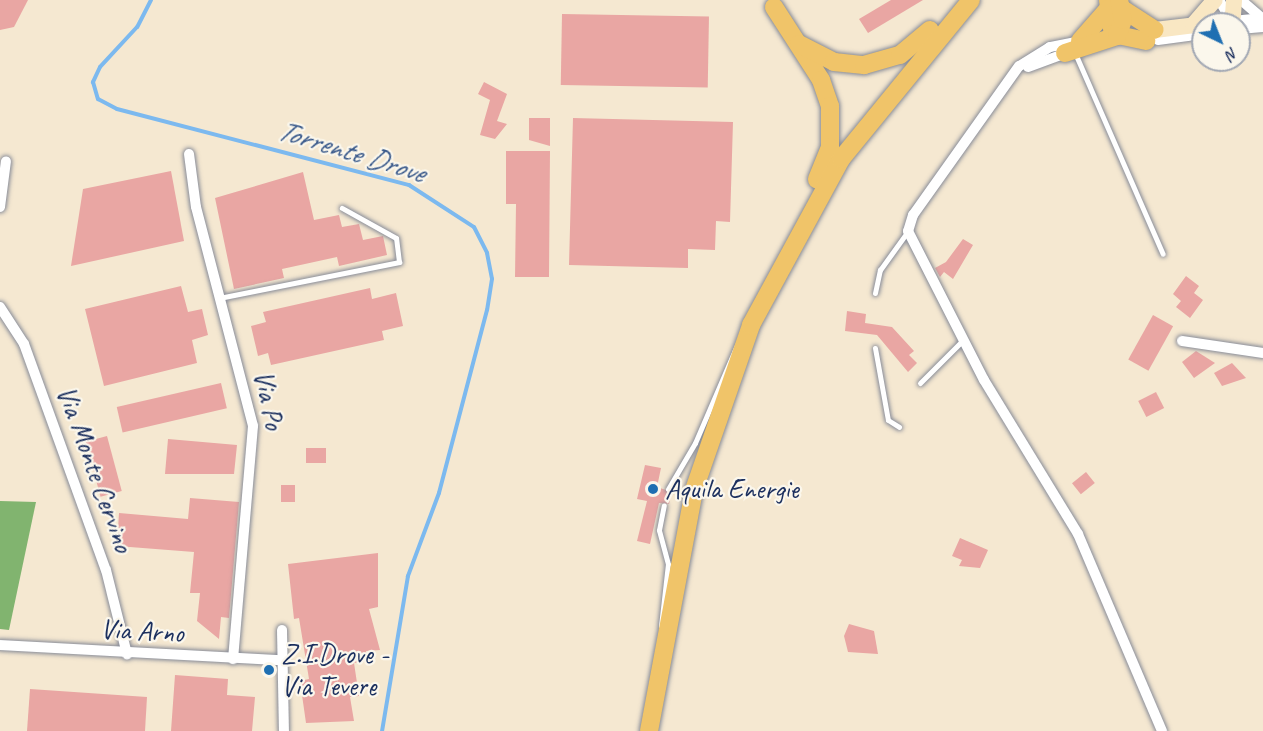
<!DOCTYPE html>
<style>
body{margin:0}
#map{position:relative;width:1263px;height:731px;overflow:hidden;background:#f5e8d1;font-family:Caveat,sans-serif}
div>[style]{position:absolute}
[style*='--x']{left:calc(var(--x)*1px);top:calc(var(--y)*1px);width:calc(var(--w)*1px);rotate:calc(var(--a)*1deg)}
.forest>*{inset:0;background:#81b46f}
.stream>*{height:4px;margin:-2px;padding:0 2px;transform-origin:2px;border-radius:2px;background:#7cb9ef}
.building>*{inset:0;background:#e9a6a3;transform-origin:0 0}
.roads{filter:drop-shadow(0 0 2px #888c98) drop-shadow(0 0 2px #888c98)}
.lane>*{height:5px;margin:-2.5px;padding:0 2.5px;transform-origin:2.5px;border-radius:2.5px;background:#fff}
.street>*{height:10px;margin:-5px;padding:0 5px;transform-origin:5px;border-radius:5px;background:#fff}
.secondary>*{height:16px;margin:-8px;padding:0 8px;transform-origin:8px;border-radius:8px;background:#f9e7c3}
.primary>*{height:18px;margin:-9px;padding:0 9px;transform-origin:9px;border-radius:9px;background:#f0c469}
.dots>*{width:16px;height:16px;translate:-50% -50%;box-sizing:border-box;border:3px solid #fbf7ec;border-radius:50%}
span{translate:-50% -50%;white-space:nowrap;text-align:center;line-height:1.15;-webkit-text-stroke:4.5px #fbf7ec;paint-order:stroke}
.street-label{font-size:28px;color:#1b2f5e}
.poi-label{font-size:28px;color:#1b2f5e}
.left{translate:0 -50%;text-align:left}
.water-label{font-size:30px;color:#38588a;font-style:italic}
.north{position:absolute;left:1191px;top:12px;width:60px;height:60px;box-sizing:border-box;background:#fbf7ec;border:2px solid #a1a7b3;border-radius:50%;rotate:137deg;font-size:16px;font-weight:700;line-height:24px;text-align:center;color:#1b2f5e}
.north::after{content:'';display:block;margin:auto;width:21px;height:27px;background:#1f6fb2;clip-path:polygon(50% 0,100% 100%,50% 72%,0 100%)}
</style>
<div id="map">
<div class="forest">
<i style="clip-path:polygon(0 501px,36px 502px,9px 630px,0 629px)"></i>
</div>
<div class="stream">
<i style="--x:151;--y:0;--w:30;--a:117"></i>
<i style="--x:137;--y:27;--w:54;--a:132.8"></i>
<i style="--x:100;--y:67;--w:17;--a:115"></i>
<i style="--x:93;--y:82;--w:18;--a:74"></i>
<i style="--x:98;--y:99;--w:21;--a:28"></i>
<i style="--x:117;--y:109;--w:302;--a:14.6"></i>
<i style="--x:409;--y:185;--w:77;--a:32.9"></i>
<i style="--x:474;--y:227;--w:29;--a:63"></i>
<i style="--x:487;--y:253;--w:26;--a:79"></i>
<i style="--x:492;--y:279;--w:31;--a:99"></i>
<i style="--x:487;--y:310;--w:189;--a:104.7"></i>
<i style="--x:439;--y:493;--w:89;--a:110.5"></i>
<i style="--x:408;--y:576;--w:157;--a:99.5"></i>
</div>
<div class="building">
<i style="clip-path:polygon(0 0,28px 0,14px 27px,0 30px)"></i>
<i style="clip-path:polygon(891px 0,923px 0,868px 33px,859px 19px)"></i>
<i style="left:562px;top:14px;width:147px;height:71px;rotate:1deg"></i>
<i style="clip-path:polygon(484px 82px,507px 94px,497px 121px,507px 124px,495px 139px,480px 135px,490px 100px,478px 94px)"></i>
<i style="clip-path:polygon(529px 118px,550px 118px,550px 146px,529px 140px)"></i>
<i style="clip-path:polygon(573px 118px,733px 122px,730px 222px,716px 221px,715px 250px,688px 249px,688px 268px,569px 265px)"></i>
<i style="clip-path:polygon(506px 151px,550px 151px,549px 277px,515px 277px,516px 204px,506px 204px)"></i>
<i style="clip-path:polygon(171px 171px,184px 241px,71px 266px,83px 189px)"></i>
<i style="clip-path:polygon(303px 172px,314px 220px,339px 215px,342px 227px,359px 224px,363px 240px,383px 236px,387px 255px,339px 266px,337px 257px,282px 269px,284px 278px,234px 289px,215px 198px)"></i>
<i style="clip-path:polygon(963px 239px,973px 245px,953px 279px,944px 272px,940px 277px,935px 268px,946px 262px)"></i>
<i style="clip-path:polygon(1186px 276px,1199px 286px,1194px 293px,1203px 300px,1190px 318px,1176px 307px,1181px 301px,1173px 294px)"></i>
<i style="clip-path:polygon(181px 286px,188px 312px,202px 309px,208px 335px,192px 340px,197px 363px,104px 386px,85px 309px)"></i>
<i style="clip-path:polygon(370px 288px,372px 299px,396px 293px,403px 326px,382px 331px,384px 340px,271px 365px,268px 353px,258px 356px,251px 326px,266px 322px,263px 312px)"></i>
<i style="clip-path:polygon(847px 311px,866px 314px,865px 323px,892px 327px,914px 351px,909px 355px,917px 363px,908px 372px,877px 335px,845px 331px)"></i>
<i style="left:1153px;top:315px;width:23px;height:51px;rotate:29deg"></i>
<i style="clip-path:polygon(1196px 351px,1215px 363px,1194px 378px,1182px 362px)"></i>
<i style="clip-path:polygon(1232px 363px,1246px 378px,1222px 386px,1214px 373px)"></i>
<i style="left:221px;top:383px;width:26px;height:107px;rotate:77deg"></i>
<i style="left:1156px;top:392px;width:18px;height:20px;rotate:63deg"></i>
<i style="left:107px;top:436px;width:57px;height:22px;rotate:75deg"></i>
<i style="clip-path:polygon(168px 439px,237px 445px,234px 474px,165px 474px)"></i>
<i style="left:306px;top:448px;width:20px;height:15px"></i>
<i style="clip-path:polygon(645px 465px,661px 468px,657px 487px,672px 492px,669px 504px,659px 503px,650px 544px,637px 541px,647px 501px,637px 499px)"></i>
<i style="left:1086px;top:472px;width:14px;height:18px;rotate:51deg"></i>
<i style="left:281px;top:485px;width:14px;height:17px"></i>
<i style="clip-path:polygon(190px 498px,239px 502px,229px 618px,221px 617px,219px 639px,197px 621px,200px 593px,190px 593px,194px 552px,117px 546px,119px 513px,188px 519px)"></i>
<i style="clip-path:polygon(960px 538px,988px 550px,980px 568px,959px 566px,962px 560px,952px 556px)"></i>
<i style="clip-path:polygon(378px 553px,378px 607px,369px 609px,380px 650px,366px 651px,367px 661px,354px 663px,359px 696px,350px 697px,354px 721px,306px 723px,300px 681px,309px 679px,299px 618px,294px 619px,288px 564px)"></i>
<i style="clip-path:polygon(849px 624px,874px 631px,878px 654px,848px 652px,844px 636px)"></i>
<i style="clip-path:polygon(175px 675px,228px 679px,227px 695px,255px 697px,252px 731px,171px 731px)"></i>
<i style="clip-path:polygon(30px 689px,147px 697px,145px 731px,27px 731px)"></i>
</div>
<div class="roads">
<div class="lane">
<i style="--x:1075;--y:53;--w:219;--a:66.4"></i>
<i style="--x:875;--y:293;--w:24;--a:-78"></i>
<i style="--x:880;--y:270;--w:48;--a:-54.3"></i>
<i style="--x:219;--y:298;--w:184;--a:-11.3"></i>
<i style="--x:399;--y:262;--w:24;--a:-97"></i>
<i style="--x:396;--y:238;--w:62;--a:-150.9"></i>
<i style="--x:875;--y:348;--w:73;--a:79.8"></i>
<i style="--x:888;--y:420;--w:13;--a:32"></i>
<i style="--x:920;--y:383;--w:61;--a:-45"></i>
<i style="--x:668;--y:489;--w:53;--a:-59.6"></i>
<i style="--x:695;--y:443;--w:107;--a:-66.8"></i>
<i style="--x:661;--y:626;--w:62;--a:-83.6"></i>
<i style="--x:668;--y:564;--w:35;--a:-105"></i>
<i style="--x:659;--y:530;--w:25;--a:-79"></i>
</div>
<div class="street">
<i style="--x:1219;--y:0;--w:26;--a:59"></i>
<i style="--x:1241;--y:0;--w:28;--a:41"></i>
<i style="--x:1193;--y:25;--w:70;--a:-5.7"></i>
<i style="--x:1239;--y:29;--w:24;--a:-5"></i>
<i style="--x:1158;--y:40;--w:45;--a:-7.6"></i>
<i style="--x:1081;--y:41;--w:32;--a:169"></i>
<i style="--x:1050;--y:47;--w:36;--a:148"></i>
<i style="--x:1019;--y:66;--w:183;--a:125.4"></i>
<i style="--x:913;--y:215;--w:17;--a:107"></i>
<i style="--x:908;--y:231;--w:167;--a:63"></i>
<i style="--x:984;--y:380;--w:180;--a:58.6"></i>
<i style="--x:1078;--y:534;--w:214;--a:66.9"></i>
<i style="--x:1028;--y:67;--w:44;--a:-20.1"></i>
<i style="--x:189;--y:154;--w:53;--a:82.5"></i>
<i style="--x:196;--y:207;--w:226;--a:75.4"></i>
<i style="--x:253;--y:426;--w:234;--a:94.9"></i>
<i style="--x:0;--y:207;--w:46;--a:-82.6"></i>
<i style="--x:0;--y:307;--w:44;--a:57"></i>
<i style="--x:24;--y:344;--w:240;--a:70.1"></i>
<i style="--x:106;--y:570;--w:87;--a:76"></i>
<i style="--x:1182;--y:341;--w:82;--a:8.4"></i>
<i style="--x:282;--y:630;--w:101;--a:88.9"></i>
<i style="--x:0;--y:645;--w:281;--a:3.1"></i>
</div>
<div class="secondary">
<i style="--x:1225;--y:24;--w:12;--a:-48"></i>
<i style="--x:1233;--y:15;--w:15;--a:-86"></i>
<i style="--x:1155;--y:30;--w:38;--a:-7"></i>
<i style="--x:1193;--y:25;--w:33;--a:-49"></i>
</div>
<div class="primary">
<i style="--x:1108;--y:0;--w:34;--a:82"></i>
<i style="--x:1113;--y:34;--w:34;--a:12"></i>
<i style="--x:774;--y:7;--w:87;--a:57.2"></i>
<i style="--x:821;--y:80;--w:28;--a:71"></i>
<i style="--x:830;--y:106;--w:41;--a:90"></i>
<i style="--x:830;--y:147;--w:35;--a:112"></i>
<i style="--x:1121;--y:8;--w:40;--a:32.9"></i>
<i style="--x:1080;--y:41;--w:43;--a:-48.8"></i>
<i style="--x:799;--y:44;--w:39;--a:27"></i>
<i style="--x:834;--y:62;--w:30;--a:6"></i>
<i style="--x:864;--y:65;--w:37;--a:-16"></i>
<i style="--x:900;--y:55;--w:39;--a:-40"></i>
<i style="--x:1065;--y:53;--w:55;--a:-18.1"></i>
<i style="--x:1117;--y:36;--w:17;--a:-69"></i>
<i style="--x:1123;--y:20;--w:20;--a:-101"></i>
<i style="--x:649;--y:731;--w:245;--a:-79.4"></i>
<i style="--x:694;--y:490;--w:175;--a:-70.9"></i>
<i style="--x:751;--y:325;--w:189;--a:-61.5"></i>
<i style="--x:841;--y:159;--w:205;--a:-50.7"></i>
</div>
</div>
<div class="dots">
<i style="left:653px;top:489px;background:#1f6fb2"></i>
<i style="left:269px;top:670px;background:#1f6fb2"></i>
</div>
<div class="street-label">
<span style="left:269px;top:400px;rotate:79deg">Via Po</span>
<span style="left:95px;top:469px;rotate:70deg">Via Monte Cervino</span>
<span style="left:142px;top:631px;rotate:3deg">Via Arno</span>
</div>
<div class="poi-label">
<span class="left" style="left:665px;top:489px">Aquila Energie</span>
<span class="left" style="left:281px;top:670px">Z.I.Drove -<br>Via Tevere</span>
</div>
<div class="water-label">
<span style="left:351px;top:151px;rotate:17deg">Torrente Drove</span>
</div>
<div class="north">N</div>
</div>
